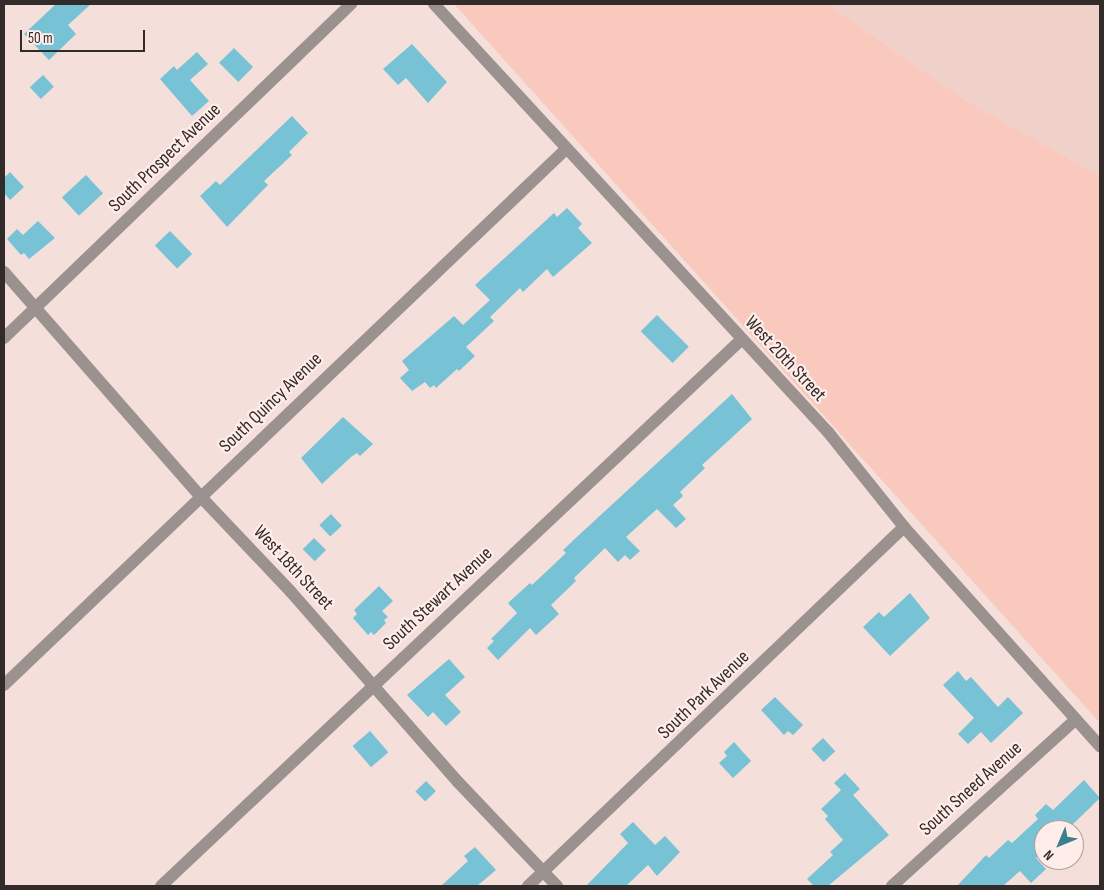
<!DOCTYPE html>
<style>
body{margin:0}
#map{position:relative;width:1104px;height:890px;overflow:hidden;background:#f4dfda;font-family:"Sofia Sans Condensed",sans-serif}
div>[style]{position:absolute}
[style*='--x']{left:calc(var(--x)*1px);top:calc(var(--y)*1px);width:calc(var(--w)*1px);rotate:calc(var(--a)*1deg)}
.built>*{inset:0;background:#efd1ca}
.green>*{inset:0;background:#f8c9bc}
.building>*{inset:0;background:#78c2d6;transform-origin:0 0}
.minor>*{height:12px;margin:-6px;padding:0 6px;transform-origin:6px;border-radius:6px;background:#9b9290}
.tertiary>*{height:12px;margin:-6px;padding:0 6px;transform-origin:6px;border-radius:6px;background:#9b9290}
span{translate:-50% -50%;white-space:nowrap;text-align:center;line-height:1.15;-webkit-text-stroke:4.5px #ffede9;paint-order:stroke}
.street-label{font-size:19px;color:#332b29}
.frame{position:absolute;inset:0;border:5px solid #332b29;pointer-events:none}
.north{position:absolute;left:1034px;top:820px;width:50px;height:50px;box-sizing:border-box;background:#ffede9;border:1px solid #ad9f9c;border-radius:50%;rotate:225deg;font-size:14px;font-weight:700;line-height:20px;text-align:center;color:#332b29}
.north::after{content:'';display:block;margin:auto;width:18px;height:22px;background:#3b7e8f;clip-path:polygon(50% 0,100% 100%,50% 72%,0 100%)}
.scale{position:absolute;left:20px;top:30px;width:125px;height:22px;box-sizing:border-box;border:2px solid #332b29;border-top:0;padding-left:6px;font-size:15px;line-height:18px;white-space:nowrap;color:#332b29;-webkit-text-stroke:4px #ffede9;paint-order:stroke}
</style>
<div id="map">
<div class="built">
<i style="clip-path:polygon(834px 4px,1100px 4px,1100px 176px,965px 100px,833px 8px)"></i>
</div>
<div class="green">
<i style="clip-path:polygon(454px 4px,834px 4px,833px 8px,965px 100px,1100px 176px,1100px 723px)"></i>
</div>
<div class="building">
<i style="clip-path:polygon(56px 4px,91px 4px,68px 25px,76px 34px,49px 60px,24px 34px)"></i>
<i style="clip-path:polygon(412px 44px,447px 82px,428px 103px,406px 78px,398px 85px,383px 69px)"></i>
<i style="left:234px;top:48px;width:27px;height:21px;rotate:45deg"></i>
<i style="clip-path:polygon(197px 52px,208px 64px,190px 80px,209px 101px,192px 116px,160px 79px,174px 66px,177px 70px)"></i>
<i style="left:43px;top:75px;width:16px;height:18px;rotate:47deg"></i>
<i style="clip-path:polygon(292px 116px,308px 133px,289px 152px,292px 155px,264px 181px,268px 185px,227px 227px,200px 196px,216px 181px,220px 185px)"></i>
<i style="clip-path:polygon(10px 172px,24px 187px,10px 200px,4px 193px,4px 178px)"></i>
<i style="left:86px;top:175px;width:25px;height:33px;rotate:47deg"></i>
<i style="clip-path:polygon(567px 208px,582px 224px,578px 228px,592px 243px,553px 277px,547px 269px,523px 292px,520px 288px,490px 317px,494px 321px,466px 347px,475px 356px,459px 371px,457px 369px,436px 388px,434px 385px,430px 388px,425px 382px,412px 391px,400px 378px,409px 370px,402px 361px,454px 316px,463px 325px,490px 300px,475px 285px,554px 213px,557px 217px)"></i>
<i style="clip-path:polygon(38px 221px,55px 238px,29px 259px,24px 253px,21px 255px,7px 239px,17px 229px,23px 235px)"></i>
<i style="left:170px;top:231px;width:32px;height:21px;rotate:46deg"></i>
<i style="left:657px;top:315px;width:45px;height:23px;rotate:45deg"></i>
<i style="clip-path:polygon(732px 394px,752px 419px,702px 465px,705px 468px,680px 492px,683px 496px,673px 505px,686px 519px,676px 528px,657px 509px,626px 537px,640px 551px,630px 560px,625px 555px,618px 562px,605px 548px,574px 578px,576px 581px,551px 605px,559px 614px,536px 635px,530px 628px,498px 660px,487px 648px,494px 641px,491px 639px,517px 613px,508px 603px,530px 583px,532px 585px,566px 553px,563px 550px,579px 535px)"></i>
<i style="clip-path:polygon(343px 417px,373px 444px,360px 456px,357px 453px,351px 457px,322px 484px,301px 458px)"></i>
<i style="left:331px;top:514px;width:16px;height:16px;rotate:47deg"></i>
<i style="left:314px;top:538px;width:17px;height:16px;rotate:45deg"></i>
<i style="clip-path:polygon(379px 586px,393px 601px,382px 611px,388px 617px,384px 620px,386px 623px,374px 635px,371px 632px,368px 635px,353px 618px,357px 614px,354px 610px)"></i>
<i style="clip-path:polygon(910px 593px,930px 618px,890px 656px,863px 627px,879px 612px,884px 617px)"></i>
<i style="clip-path:polygon(449px 659px,465px 677px,445px 695px,461px 712px,446px 726px,433px 712px,428px 717px,407px 695px)"></i>
<i style="clip-path:polygon(958px 671px,966px 681px,971px 677px,998px 707px,1008px 697px,1023px 713px,991px 743px,981px 732px,968px 744px,958px 734px,974px 718px,943px 685px)"></i>
<i style="clip-path:polygon(775px 697px,803px 725px,793px 735px,788px 731px,784px 735px,761px 710px)"></i>
<i style="left:370px;top:731px;width:28px;height:23px;rotate:49deg"></i>
<i style="left:823px;top:738px;width:18px;height:16px;rotate:47deg"></i>
<i style="clip-path:polygon(734px 742px,751px 761px,733px 778px,719px 763px,727px 756px,724px 752px)"></i>
<i style="clip-path:polygon(845px 773px,860px 789px,853px 795px,889px 835px,828px 886px,814px 886px,807px 879px,833px 855px,830px 852px,843px 840px,825px 819px,828px 816px,821px 809px,841px 790px,834px 783px)"></i>
<i style="clip-path:polygon(1084px 780px,1100px 798px,1067px 830px,1044px 830px,1044px 850px,1036px 858px,1046px 869px,1031px 883px,1020px 871px,1003px 886px,957px 886px,986px 855px,989px 858px,1008px 840px,1012px 843px,1038px 819px,1035px 815px,1046px 804px,1053px 810px)"></i>
<i style="left:426px;top:781px;width:14px;height:15px;rotate:45deg"></i>
<i style="clip-path:polygon(633px 822px,655px 845px,665px 836px,680px 852px,657px 876px,648px 865px,626px 886px,586px 886px,628px 843px,620px 834px)"></i>
<i style="clip-path:polygon(475px 847px,496px 870px,477px 886px,441px 886px,468px 861px,464px 856px)"></i>
</div>
<div class="minor">
<i style="--x:4;--y:272;--w:298;--a:48.8"></i>
<i style="--x:200;--y:496;--w:132;--a:46.5"></i>
<i style="--x:291;--y:592;--w:253;--a:48.7"></i>
<i style="--x:458;--y:782;--w:144;--a:46.4"></i>
<i style="--x:4;--y:338;--w:482;--a:-43.9"></i>
<i style="--x:4;--y:685;--w:777;--a:-43.64"></i>
<i style="--x:161;--y:886;--w:797;--a:-43.27"></i>
<i style="--x:528;--y:886;--w:520;--a:-43.68"></i>
<i style="--x:892;--y:886;--w:248;--a:-42.2"></i>
</div>
<div class="tertiary">
<i style="--x:434;--y:4;--w:582;--a:47.37"></i>
<i style="--x:828;--y:432;--w:122;--a:51.3"></i>
<i style="--x:904;--y:527;--w:294;--a:48.2"></i>
</div>
<div class="street-label">
<span style="left:165px;top:158px;rotate:-44deg">South Prospect Avenue</span>
<span style="left:785px;top:359px;rotate:47deg">West 20th Street</span>
<span style="left:271px;top:403px;rotate:-44deg">South Quincy Avenue</span>
<span style="left:293px;top:568px;rotate:47deg">West 18th Street</span>
<span style="left:438px;top:599px;rotate:-43deg">South Stewart Avenue</span>
<span style="left:704px;top:695px;rotate:-44deg">South Park Avenue</span>
<span style="left:971px;top:789px;rotate:-42deg">South Sneed Avenue</span>
</div>
<div class="frame"></div>
<div class="north">N</div>
<div class="scale">50 m</div>
</div>
